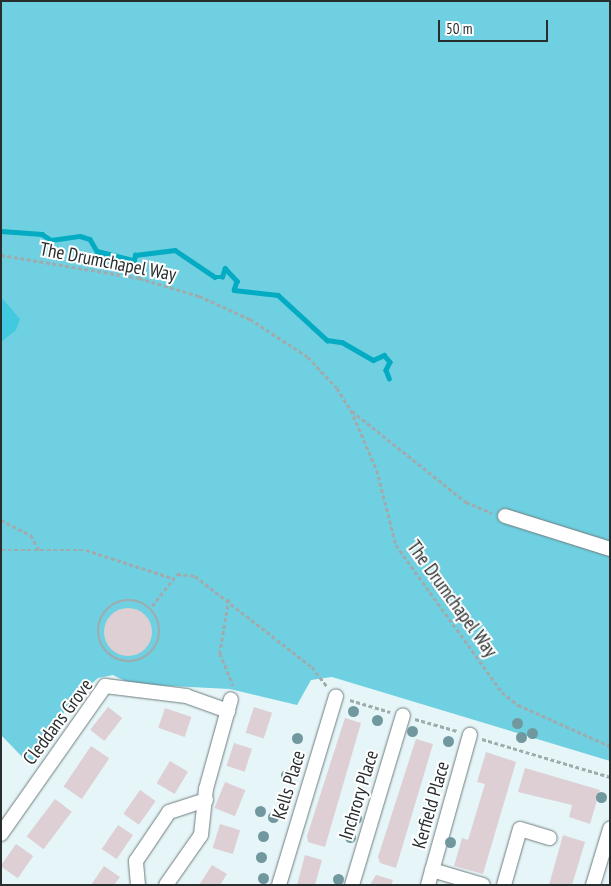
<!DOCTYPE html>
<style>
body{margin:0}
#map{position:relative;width:611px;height:886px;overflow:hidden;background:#e6f5f8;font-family:"PT Sans Narrow",sans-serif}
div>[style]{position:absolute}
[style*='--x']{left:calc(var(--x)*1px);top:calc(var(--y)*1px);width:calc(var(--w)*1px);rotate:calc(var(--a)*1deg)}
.green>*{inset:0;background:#6fd0e1}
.forest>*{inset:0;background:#40c9df}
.stream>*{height:4.5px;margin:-2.25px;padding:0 2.25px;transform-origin:2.25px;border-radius:2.25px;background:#03acc2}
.building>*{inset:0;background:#ddcfd3;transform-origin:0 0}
.round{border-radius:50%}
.path>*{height:2.5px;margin-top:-1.25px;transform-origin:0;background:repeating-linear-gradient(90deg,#a0abae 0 4px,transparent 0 6.5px)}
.path>.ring{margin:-1.25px;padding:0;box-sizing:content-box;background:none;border:2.5px solid #a0abae;border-radius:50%}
.roads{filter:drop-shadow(0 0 1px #6f7c7e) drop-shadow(0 0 1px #6f7c7e)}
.minor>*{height:14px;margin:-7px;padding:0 7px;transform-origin:7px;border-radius:7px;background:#fff}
.trees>*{width:11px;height:11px;margin:-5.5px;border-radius:50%;background:#71989e}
span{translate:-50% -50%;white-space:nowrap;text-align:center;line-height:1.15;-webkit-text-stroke:4px #fff;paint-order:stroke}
.street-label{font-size:19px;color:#282d2e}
.frame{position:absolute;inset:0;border:2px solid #282d2e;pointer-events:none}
.scale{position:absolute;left:438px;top:20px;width:110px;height:22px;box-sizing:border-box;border:2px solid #282d2e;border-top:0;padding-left:6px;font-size:15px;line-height:18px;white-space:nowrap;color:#282d2e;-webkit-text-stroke:4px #fff;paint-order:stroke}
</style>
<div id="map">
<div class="green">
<i style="clip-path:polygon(1px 1px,610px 1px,610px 761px,332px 677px,311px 680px,297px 705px,230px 689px,131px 684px,113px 675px,98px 678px,70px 703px,30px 765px,1px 735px)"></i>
</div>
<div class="forest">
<i style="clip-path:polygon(1px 297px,20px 319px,16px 330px,1px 342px)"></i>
</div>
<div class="stream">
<i style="--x:1;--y:231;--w:41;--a:4.2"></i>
<i style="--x:42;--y:234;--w:11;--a:34"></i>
<i style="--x:51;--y:240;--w:29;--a:-8"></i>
<i style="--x:80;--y:236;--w:10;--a:17"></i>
<i style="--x:90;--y:239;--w:14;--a:60"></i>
<i style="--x:97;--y:251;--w:38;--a:14"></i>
<i style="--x:134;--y:260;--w:5;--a:-79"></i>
<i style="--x:135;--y:255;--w:40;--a:-7.1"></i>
<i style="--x:175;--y:250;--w:48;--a:34"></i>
<i style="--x:215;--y:277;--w:7;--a:0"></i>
<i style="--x:222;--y:277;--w:9;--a:-72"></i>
<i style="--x:225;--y:268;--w:18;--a:47"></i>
<i style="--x:237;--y:281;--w:9;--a:108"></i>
<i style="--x:234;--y:290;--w:44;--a:6.5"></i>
<i style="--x:278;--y:295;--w:67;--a:42.6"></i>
<i style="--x:327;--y:340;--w:15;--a:8"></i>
<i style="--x:342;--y:342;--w:36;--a:30"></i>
<i style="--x:373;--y:360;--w:12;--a:-24"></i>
<i style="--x:384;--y:355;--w:9;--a:49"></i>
<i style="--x:390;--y:362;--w:9;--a:117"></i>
<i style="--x:386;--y:370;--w:9;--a:69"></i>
</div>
<div class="building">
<i class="round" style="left:104px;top:608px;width:48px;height:48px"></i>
<i style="left:108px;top:707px;width:18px;height:29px;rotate:38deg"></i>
<i style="left:254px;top:707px;width:19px;height:27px;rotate:18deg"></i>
<i style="left:165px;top:708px;width:28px;height:21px;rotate:19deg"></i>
<i style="clip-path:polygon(345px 718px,361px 723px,325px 847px,308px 842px,307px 836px)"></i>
<i style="clip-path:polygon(416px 739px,433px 744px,396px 868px,380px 863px,378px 857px)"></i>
<i style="left:234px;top:743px;width:19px;height:24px;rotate:18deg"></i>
<i style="left:91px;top:746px;width:22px;height:49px;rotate:34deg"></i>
<i style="clip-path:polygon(486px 752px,516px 762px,483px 874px,454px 866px,462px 838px,468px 840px,485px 784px,477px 782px)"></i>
<i style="left:170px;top:761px;width:21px;height:26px;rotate:31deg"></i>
<i style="clip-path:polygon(525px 768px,600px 790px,590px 824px,569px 817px,572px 805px,518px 792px)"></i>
<i style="left:225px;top:782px;width:22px;height:28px;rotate:22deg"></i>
<i style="left:140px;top:790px;width:19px;height:29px;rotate:35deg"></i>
<i style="left:55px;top:799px;width:21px;height:47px;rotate:37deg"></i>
<i style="left:220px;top:824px;width:21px;height:25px;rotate:17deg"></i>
<i style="left:118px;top:825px;width:18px;height:29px;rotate:34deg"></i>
<i style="clip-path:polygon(563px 835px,585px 842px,572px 885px,549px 885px)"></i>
<i style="left:16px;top:844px;width:21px;height:27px;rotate:35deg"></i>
<i style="clip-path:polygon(305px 855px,322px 860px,315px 885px,297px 885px)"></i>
<i style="clip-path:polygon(212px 865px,227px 874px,220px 885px,199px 885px)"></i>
<i style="clip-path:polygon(104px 866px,120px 877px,114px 885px,91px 885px)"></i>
<i style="clip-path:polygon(376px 875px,393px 880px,391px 885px,370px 885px)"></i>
</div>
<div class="path">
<i style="--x:1;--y:255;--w:140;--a:9.5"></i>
<i style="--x:139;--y:278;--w:63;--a:16.7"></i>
<i style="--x:199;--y:296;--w:56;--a:24.3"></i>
<i style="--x:250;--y:319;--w:69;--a:33.2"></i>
<i style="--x:308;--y:357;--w:42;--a:46.9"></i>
<i style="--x:337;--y:388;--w:26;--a:58"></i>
<i style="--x:351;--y:410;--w:65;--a:66.6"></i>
<i style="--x:377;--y:470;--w:77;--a:75.8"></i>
<i style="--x:396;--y:545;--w:181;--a:54.2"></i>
<i style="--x:502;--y:692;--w:21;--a:39"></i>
<i style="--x:518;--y:705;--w:101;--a:24"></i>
<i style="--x:352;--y:411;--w:146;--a:38.6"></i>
<i style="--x:466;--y:502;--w:28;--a:23"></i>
<i style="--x:1;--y:520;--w:34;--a:27"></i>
<i style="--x:31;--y:535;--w:17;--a:62"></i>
<i style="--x:1;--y:550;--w:85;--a:0"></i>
<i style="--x:86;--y:550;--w:90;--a:18"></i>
<i style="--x:229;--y:599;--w:55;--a:99.5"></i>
<i style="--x:220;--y:653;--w:35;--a:68"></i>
<i class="ring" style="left:98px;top:600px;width:59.5px;height:59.5px"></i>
<i style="--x:152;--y:606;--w:41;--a:-52"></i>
<i style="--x:177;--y:574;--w:18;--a:6"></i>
<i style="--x:195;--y:576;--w:148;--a:37.9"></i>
<i style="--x:312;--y:667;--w:24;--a:52"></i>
<i style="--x:350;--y:700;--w:42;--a:16.7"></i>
<i style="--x:415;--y:719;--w:44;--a:15.9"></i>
<i style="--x:482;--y:739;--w:134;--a:16.5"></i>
</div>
<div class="roads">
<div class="minor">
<i style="--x:505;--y:516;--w:110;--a:17.4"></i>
<i style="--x:1;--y:834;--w:181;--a:-54.9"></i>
<i style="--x:105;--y:686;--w:82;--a:7"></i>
<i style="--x:186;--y:696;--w:45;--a:19.7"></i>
<i style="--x:432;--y:870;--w:53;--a:16.4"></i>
<i style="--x:138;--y:885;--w:24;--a:-95"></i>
<i style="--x:136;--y:861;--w:59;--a:-56"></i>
<i style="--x:169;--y:812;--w:39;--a:-18"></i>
<i style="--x:166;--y:885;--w:61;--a:-55"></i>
<i style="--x:201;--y:835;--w:46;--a:-83.8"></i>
<i style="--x:206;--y:789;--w:93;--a:-74.5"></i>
<i style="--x:279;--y:885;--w:197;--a:-73.2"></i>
<i style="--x:352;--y:885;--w:177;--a:-73.3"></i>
<i style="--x:428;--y:885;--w:156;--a:-74.4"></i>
<i style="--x:504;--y:885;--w:58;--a:-74.1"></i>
<i style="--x:520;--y:829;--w:31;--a:17"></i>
<i style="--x:593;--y:885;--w:59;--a:-73.1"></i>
</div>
</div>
<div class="trees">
<i style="left:353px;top:711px"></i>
<i style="left:377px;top:720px"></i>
<i style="left:517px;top:723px"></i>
<i style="left:412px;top:731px"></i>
<i style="left:532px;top:733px"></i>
<i style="left:521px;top:737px"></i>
<i style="left:297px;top:738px"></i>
<i style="left:448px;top:741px"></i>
<i style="left:298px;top:757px"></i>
<i style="left:286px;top:775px"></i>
<i style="left:601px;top:797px"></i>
<i style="left:283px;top:798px"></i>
<i style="left:260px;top:811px"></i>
<i style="left:273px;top:817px"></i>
<i style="left:356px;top:818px"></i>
<i style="left:263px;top:836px"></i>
<i style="left:350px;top:837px"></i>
<i style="left:450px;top:842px"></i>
<i style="left:261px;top:857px"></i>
<i style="left:263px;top:878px"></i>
<i style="left:338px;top:879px"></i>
</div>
<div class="street-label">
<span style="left:108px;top:262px;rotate:11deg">The Drumchapel Way</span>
<span style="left:452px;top:599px;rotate:54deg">The Drumchapel Way</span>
<span style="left:58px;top:722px;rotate:-53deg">Cleddans Grove</span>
<span style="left:289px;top:785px;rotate:-73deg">Kells Place</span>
<span style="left:359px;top:795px;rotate:-73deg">Inchrory Place</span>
<span style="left:431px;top:805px;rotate:-74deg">Kerfield Place</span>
</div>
<div class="frame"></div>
<div class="scale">50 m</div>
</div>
